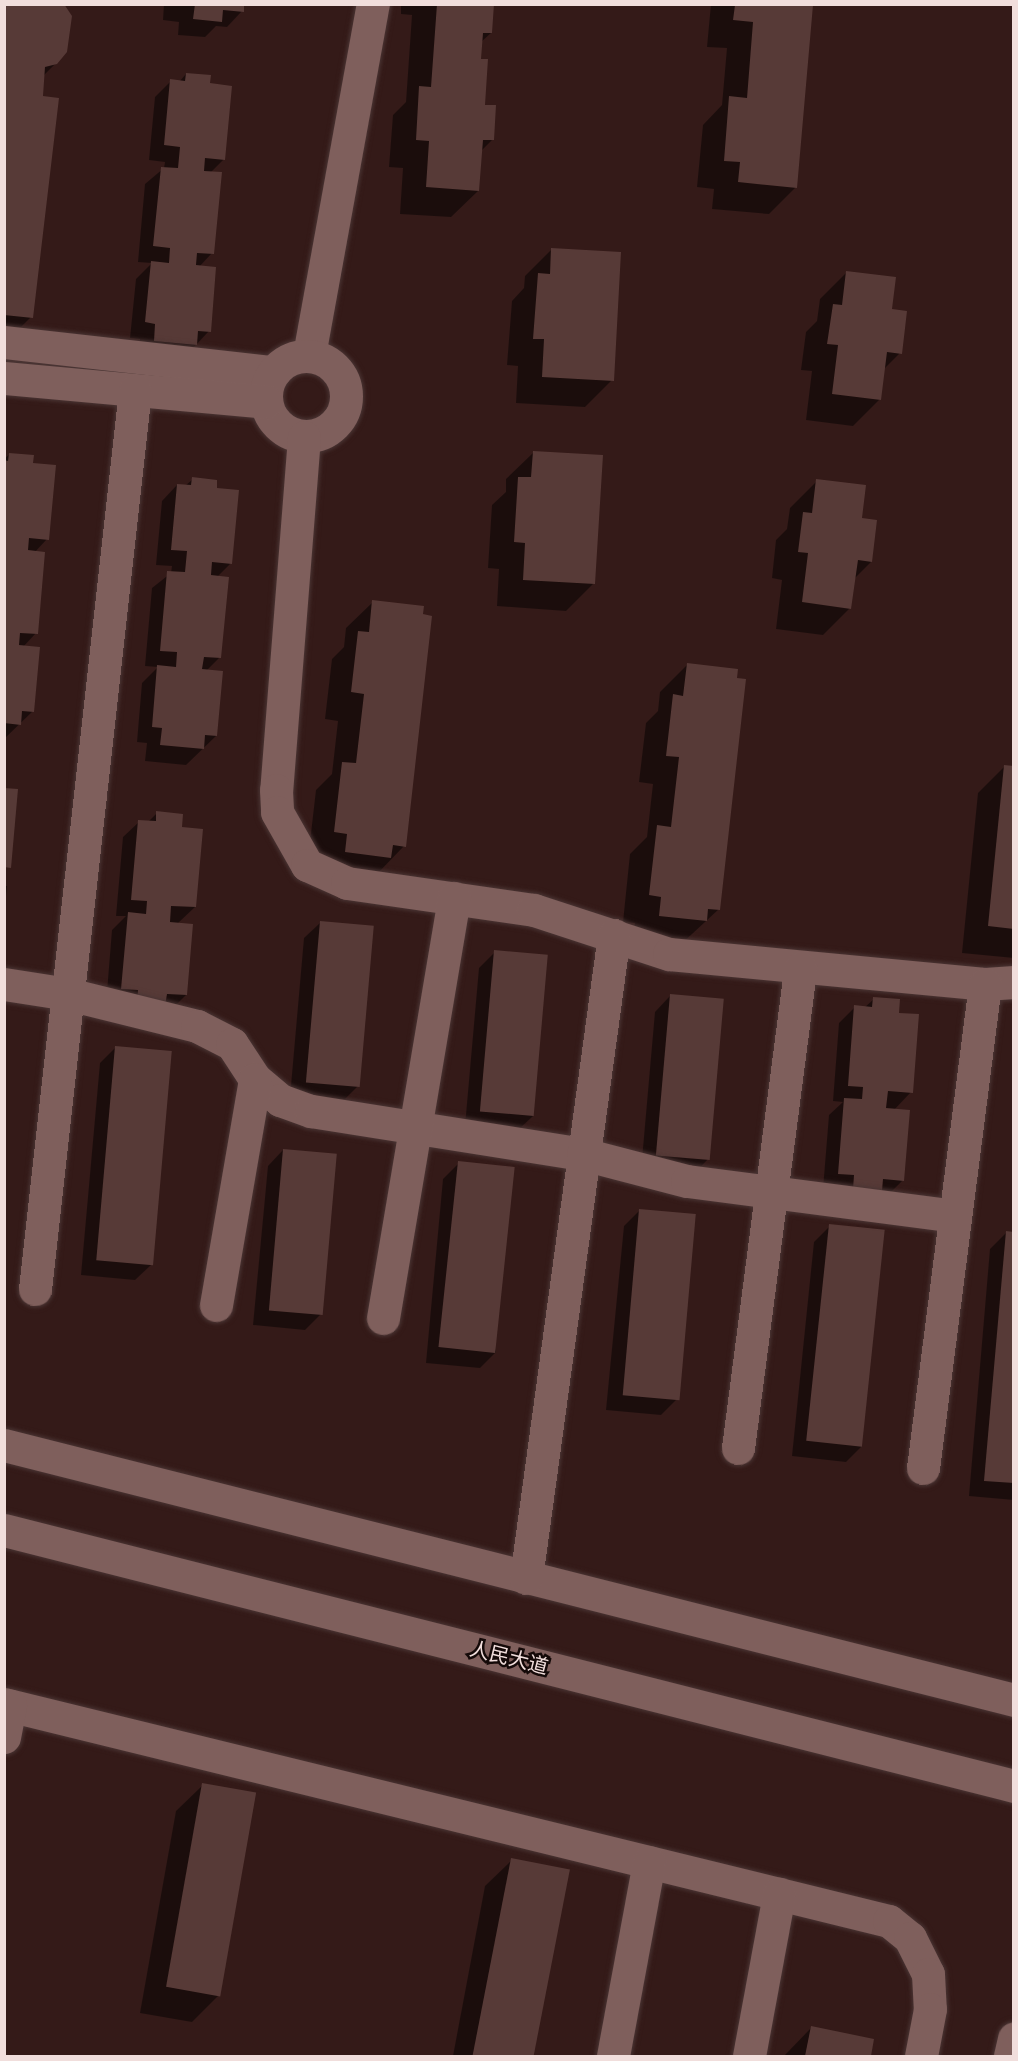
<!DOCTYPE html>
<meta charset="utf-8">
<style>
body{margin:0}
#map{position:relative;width:1018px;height:2061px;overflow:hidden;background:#341a18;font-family:Rubik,"Noto Sans SC",sans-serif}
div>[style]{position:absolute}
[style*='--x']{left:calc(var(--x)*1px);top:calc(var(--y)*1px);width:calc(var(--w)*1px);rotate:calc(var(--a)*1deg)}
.shadow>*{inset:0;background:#0007}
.building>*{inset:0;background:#573a37;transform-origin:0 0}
.roads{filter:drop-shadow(0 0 2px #4a3534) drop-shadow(0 0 2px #4a3534)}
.minor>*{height:33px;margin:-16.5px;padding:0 16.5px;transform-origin:16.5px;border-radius:16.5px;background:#7f5f5c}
.minor>.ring{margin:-16.5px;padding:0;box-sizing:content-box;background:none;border:33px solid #7f5f5c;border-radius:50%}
span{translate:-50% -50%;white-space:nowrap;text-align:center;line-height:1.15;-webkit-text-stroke:5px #140908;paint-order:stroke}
.street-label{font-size:20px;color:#f1dedc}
.frame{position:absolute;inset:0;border:6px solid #f1dedc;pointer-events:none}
</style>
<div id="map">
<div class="shadow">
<i style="clip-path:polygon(4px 4px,56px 63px,43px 76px,31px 317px,11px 337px,4px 337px)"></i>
<i style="clip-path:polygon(164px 4px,243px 4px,242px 11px,227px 27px,216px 26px,205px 37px,178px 35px,179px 22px,163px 20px)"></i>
<i style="clip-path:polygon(401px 4px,492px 4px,491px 33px,481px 42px,480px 60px,483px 106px,492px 140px,481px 151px,478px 191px,451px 217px,400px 214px,403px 168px,389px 167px,393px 115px,406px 102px,412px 15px,401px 14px)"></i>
<i style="clip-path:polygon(711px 4px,811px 4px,796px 187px,769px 214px,712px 209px,714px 189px,697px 187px,703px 125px,722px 105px,727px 48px,707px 47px)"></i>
<i style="clip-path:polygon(186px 74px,208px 85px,224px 159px,210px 173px,212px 253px,199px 267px,209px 331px,194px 347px,139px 356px,140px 339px,130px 338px,136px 279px,152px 263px,138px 262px,145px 184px,164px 168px,165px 162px,149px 160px,155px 97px,171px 81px,179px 82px)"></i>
<i style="clip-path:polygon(552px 249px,612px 380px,585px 407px,516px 403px,518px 366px,507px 365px,512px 301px,524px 288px,525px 276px)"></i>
<i style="clip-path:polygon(847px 272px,890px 311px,900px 353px,883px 370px,880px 399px,853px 426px,806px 420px,812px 371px,801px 370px,806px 332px,817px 321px,820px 299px)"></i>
<i style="clip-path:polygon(533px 453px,593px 584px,566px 611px,497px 606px,499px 569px,488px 568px,492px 505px,506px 492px,506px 479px)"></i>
<i style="clip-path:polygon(10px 454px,32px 465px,47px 539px,34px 553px,36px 633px,23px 647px,33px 711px,4px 739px,4px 459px)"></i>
<i style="clip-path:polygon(193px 479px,215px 489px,230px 564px,217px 577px,219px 658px,206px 671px,216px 736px,186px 765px,145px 761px,147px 743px,137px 742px,142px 683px,158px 667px,145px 666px,152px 588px,171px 573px,172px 566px,156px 565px,162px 501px,177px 485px,185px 486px)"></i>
<i style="clip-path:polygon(817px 481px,860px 519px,871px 562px,854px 579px,850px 608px,823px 635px,776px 629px,782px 580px,772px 578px,776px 540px,787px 529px,790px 508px)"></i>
<i style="clip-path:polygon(373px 602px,404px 846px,378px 873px,308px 859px,316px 790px,332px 774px,338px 721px,325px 719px,332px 659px,344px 647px,346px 628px)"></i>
<i style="clip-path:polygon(687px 665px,719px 909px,678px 947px,633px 942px,635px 923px,623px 922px,630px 854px,647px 837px,653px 784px,639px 782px,646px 723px,658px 711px,660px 692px)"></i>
<i style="clip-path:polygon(1005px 766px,1014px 767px,1014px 958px,962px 953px,978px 793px)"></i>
<i style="clip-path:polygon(157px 813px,181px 828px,195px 907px,177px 924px,186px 995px,170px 1011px,106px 1004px,112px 930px,126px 916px,116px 916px,123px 837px,139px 822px,148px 822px)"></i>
<i style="clip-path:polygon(4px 886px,7px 886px,4px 914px)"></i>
<i style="clip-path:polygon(320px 923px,358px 1086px,342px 1102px,290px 1097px,304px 938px)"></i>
<i style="clip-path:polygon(495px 952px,533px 1116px,517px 1131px,465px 1126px,479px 968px)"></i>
<i style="clip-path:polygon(670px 996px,708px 1159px,693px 1175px,641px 1171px,655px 1012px)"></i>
<i style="clip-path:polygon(874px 999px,897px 1014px,911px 1092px,894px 1110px,902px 1181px,887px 1196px,823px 1189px,829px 1115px,843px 1102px,833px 1101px,839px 1023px,855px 1007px,864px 1008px)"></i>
<i style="clip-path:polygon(116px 1047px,151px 1265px,135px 1280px,81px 1275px,100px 1063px)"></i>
<i style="clip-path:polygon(283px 1150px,321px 1314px,305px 1330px,253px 1325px,268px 1166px)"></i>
<i style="clip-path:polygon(459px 1163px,496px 1352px,480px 1368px,426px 1363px,443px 1179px)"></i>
<i style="clip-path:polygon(639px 1211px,677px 1399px,661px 1415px,606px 1410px,624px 1226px)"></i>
<i style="clip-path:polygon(830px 1226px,862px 1446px,846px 1462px,792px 1456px,814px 1242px)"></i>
<i style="clip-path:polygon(1006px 1233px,1014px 1234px,1014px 1500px,969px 1496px,990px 1249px)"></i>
<i style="clip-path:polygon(203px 1785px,219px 1995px,192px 2022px,140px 2013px,176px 1811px)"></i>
<i style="clip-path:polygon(512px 1860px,568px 1870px,532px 2056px,453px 2056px,485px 1886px)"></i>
<i style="clip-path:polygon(811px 2028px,873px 2040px,869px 2056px,784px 2056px)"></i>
</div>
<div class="building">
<i style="clip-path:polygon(4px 4px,64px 4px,72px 16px,67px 52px,57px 64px,45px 67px,43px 96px,59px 98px,33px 318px,4px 315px)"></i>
<i style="clip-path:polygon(195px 4px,244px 4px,244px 12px,223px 10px,222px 22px,193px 19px)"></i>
<i style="clip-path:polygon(437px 4px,494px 4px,492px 33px,483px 33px,481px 59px,488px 59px,485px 105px,496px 105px,494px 140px,483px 140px,479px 191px,426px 187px,429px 141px,416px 140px,419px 86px,431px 87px)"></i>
<i style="clip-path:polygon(735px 5px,813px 5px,797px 188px,738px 182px,740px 162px,724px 161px,729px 96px,747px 98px,753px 22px,733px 20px)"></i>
<i style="clip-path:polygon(186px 73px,211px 75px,210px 83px,232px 86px,225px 160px,205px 158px,204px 171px,222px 172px,214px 254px,197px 253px,196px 265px,216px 267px,211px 332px,198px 331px,197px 345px,154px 341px,155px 324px,145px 322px,151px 261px,169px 263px,170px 248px,153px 246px,161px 167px,178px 168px,180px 147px,164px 145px,170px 79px,185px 81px)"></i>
<i style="clip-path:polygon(551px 248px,621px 252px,614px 381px,542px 377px,544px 339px,533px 339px,538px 273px,550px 274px)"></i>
<i style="clip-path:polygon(846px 271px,896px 277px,892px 309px,907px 311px,902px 354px,887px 352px,881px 400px,832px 394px,838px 345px,827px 344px,833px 304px,842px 305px)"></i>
<i style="clip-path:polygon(533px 451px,603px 455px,595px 584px,523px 580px,525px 543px,514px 542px,518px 477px,531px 477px)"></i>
<i style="clip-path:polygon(9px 453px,34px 455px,33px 463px,56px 465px,49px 540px,29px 538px,28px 550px,45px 552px,38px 634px,20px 633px,19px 645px,40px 647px,34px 712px,22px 711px,21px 725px,4px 723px,4px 460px,8px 461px)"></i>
<i style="clip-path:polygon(192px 477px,217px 480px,217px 488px,239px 490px,232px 564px,212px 562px,211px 575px,229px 577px,221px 658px,204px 657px,202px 669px,223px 671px,217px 736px,205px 735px,204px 749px,160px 745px,162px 728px,152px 727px,157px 665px,176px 667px,177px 652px,160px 651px,167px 571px,185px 572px,187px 551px,171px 550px,177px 484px,191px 485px)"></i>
<i style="clip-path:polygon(816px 479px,866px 485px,862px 518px,877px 520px,872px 562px,858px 560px,851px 609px,802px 602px,808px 553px,798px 552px,803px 512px,812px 513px)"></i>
<i style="clip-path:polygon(372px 600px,424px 606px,423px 614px,432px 616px,406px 847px,393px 845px,391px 858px,345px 852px,347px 834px,334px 832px,342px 762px,356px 763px,364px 694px,351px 692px,358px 631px,369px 632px)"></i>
<i style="clip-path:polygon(687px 663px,738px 669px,737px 678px,746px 679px,720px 910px,708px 909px,707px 921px,659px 916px,661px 897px,649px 895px,657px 825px,671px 827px,679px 757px,666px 756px,673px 694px,683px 696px)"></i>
<i style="clip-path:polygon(1004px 765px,1014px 766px,1014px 929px,988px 926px)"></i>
<i style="clip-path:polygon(4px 788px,18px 789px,11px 868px,4px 867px)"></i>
<i style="clip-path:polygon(156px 811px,183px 814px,182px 827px,203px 829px,196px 907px,171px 906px,170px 922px,193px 924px,187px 995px,167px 994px,165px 1006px,137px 1003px,138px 990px,121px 989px,128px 912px,146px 914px,147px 901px,131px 900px,138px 820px,156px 821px)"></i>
<i style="left:320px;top:921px;width:54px;height:162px;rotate:5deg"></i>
<i style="left:494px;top:950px;width:54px;height:162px;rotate:5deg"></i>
<i style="left:670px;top:994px;width:54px;height:162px;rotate:5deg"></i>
<i style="clip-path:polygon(873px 997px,900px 999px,899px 1013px,919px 1014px,913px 1093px,888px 1091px,886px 1108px,910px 1110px,904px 1181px,883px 1179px,882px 1191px,853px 1189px,854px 1175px,838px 1174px,844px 1098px,862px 1099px,863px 1087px,848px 1086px,854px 1005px,872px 1007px)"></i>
<i style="left:115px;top:1046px;width:57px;height:215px;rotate:5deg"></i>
<i style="left:283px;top:1149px;width:54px;height:162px;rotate:5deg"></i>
<i style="left:458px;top:1161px;width:57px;height:187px;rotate:6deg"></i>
<i style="left:639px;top:1209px;width:57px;height:187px;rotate:5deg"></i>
<i style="left:829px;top:1224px;width:56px;height:218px;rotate:6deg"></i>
<i style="clip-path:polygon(1006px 1231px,1014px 1232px,1014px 1483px,984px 1481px)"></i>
<i style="left:202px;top:1783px;width:55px;height:207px;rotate:10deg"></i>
<i style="left:511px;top:1858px;width:60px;height:201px;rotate:11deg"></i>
<i style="clip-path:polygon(811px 2026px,874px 2039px,871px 2056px,805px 2056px)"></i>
</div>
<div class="roads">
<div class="minor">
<i style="--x:4;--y:342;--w:271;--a:6.4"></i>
<i style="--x:309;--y:355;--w:357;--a:-79.7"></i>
<i class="ring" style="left:266px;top:356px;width:47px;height:47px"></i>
<i style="--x:4;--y:378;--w:263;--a:5.2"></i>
<i style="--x:304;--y:437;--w:354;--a:94.5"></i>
<i style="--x:276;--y:790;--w:22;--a:87"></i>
<i style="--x:277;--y:812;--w:61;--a:60.5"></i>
<i style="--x:307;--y:865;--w:44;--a:24.2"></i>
<i style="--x:347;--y:883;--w:189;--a:8.2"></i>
<i style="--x:534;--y:910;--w:142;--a:18.1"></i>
<i style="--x:669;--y:954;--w:317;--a:5.4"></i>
<i style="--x:985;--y:984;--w:29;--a:-4"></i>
<i style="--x:4;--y:984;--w:65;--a:8.9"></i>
<i style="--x:68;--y:994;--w:133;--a:13.9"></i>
<i style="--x:197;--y:1026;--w:39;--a:27"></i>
<i style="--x:232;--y:1044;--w:42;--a:56.7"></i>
<i style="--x:255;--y:1079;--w:33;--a:40"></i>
<i style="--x:280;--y:1100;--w:33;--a:20"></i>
<i style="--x:311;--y:1111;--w:275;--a:9"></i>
<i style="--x:583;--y:1154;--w:107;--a:14.6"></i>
<i style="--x:687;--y:1181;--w:270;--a:7.4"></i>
<i style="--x:35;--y:1289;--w:904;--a:-83.65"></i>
<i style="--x:216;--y:1305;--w:229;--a:-80.2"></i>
<i style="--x:383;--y:1318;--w:426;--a:-80.4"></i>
<i style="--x:4;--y:1445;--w:1042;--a:14.17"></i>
<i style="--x:738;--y:1448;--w:484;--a:-82.6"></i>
<i style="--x:923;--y:1468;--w:488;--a:-82.7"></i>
<i style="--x:4;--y:1530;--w:1042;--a:14.22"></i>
<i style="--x:526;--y:1578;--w:649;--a:-82.21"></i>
<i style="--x:4;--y:1704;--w:911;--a:13.78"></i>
<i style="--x:889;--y:1921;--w:27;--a:39"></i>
<i style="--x:910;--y:1938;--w:40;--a:63.4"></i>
<i style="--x:928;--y:1974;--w:35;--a:87"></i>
<i style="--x:930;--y:2009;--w:48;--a:100.8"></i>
<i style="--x:4;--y:1737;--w:32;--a:-79"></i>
<i style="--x:613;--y:2056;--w:197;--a:-79.5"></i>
<i style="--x:749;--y:2056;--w:165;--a:-79.5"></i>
<i style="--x:1010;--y:2056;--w:18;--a:-77"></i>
</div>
</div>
<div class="street-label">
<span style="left:509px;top:1658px;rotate:14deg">人民大道</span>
</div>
<div class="frame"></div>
</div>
